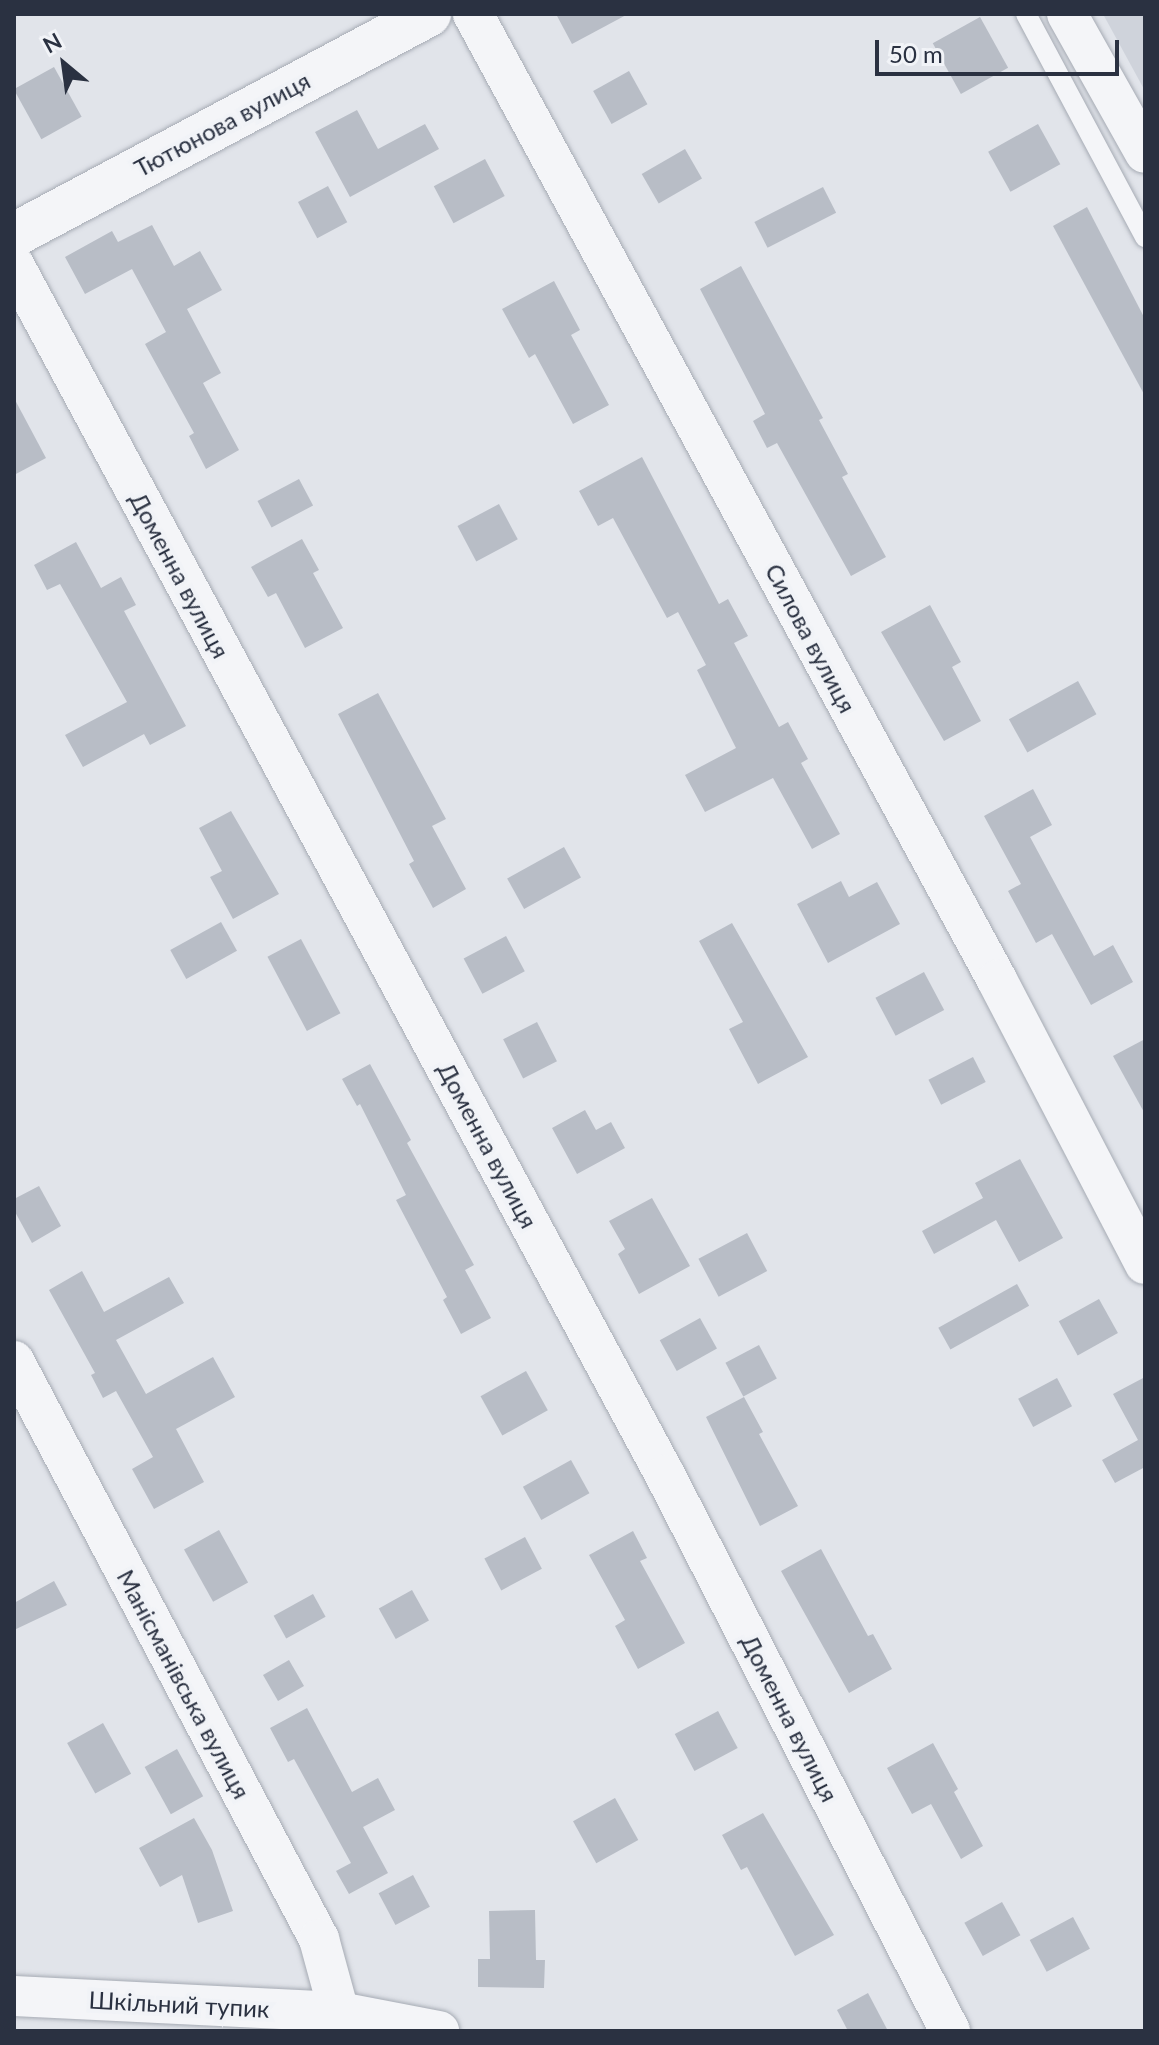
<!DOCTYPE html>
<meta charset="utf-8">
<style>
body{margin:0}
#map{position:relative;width:1159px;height:2045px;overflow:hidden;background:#e1e4ea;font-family:Lato,sans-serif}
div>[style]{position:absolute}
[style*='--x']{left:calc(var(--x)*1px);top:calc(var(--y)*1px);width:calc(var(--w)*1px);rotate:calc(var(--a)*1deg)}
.built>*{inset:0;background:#cfd3db}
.building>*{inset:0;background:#b8bdc6;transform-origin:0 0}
.roads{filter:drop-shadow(0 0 2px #a6abb4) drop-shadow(0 0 2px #a6abb4)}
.service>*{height:20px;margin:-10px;padding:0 10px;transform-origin:10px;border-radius:10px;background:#f4f5f8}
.minor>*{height:40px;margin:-20px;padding:0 20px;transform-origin:20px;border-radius:20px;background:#f4f5f8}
.tertiary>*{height:44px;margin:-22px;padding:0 22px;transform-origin:22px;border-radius:22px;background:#f4f5f8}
span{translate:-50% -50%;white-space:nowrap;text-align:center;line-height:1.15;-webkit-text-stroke:8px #f1f3f7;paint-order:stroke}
.street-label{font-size:24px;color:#2a3141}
.frame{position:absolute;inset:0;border:16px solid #2a3141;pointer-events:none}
.north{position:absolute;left:24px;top:24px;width:80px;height:80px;-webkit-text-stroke:6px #f1f3f7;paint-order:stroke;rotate:331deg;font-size:22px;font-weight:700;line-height:32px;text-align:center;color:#2a3141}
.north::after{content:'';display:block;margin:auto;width:28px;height:36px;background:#2a3141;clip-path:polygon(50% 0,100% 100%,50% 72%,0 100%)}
.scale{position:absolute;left:875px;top:40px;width:244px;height:36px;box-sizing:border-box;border:4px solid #2a3141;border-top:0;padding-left:10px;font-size:24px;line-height:28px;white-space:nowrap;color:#2a3141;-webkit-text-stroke:6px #f1f3f7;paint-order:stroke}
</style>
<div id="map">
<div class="built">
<i style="clip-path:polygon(1103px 14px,1145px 14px,1145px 91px)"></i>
</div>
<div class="building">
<i style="clip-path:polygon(556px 14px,628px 14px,572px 44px)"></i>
<i style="left:980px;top:17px;width:58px;height:54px;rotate:61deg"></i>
<i style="left:54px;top:67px;width:57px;height:46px;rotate:61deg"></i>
<i style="left:629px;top:71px;width:38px;height:41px;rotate:61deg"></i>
<i style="clip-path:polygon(357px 110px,378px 149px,425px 124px,439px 149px,350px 197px,315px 132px)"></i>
<i style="left:1038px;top:124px;width:46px;height:57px;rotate:61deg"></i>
<i style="left:685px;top:149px;width:34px;height:50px;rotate:60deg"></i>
<i style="left:485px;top:159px;width:42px;height:58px;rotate:62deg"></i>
<i style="left:328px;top:186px;width:41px;height:34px;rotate:62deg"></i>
<i style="left:823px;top:187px;width:29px;height:77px;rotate:63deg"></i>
<i style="clip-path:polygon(1087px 207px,1145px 319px,1145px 396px,1053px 226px)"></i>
<i style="clip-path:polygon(152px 225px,174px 266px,200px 251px,222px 290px,187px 309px,221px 373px,203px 383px,239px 450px,206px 469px,189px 436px,194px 433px,145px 344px,166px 332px,132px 269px,85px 294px,65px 257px,112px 231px,118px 242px)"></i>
<i style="clip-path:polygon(741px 266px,823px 418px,819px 420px,848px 474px,842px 477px,886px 557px,851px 576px,777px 443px,767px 448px,753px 421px,765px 414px,700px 289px)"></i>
<i style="clip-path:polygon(554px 281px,580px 330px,571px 335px,609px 405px,573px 424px,535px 354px,529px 358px,502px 309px)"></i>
<i style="clip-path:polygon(14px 398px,46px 458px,14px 475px)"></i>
<i style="clip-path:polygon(642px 457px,719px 604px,728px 599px,748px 636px,734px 643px,779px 727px,788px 722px,808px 759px,801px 763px,840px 834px,812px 849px,773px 778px,705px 812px,685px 775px,736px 748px,697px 670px,706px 665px,678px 612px,667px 618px,613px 518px,598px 526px,579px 491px)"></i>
<i style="left:299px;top:479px;width:30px;height:47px;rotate:62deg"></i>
<i style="left:499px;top:504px;width:40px;height:47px;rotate:62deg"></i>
<i style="clip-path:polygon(302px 539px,319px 570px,313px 573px,343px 628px,305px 648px,276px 593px,268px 597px,251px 567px)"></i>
<i style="clip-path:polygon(76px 542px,101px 588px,121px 577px,136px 605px,124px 611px,186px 726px,150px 745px,144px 734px,83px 767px,65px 735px,127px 702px,60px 584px,47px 590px,34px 565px)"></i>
<i style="clip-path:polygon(930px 605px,961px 662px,952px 667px,981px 721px,944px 741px,881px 632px)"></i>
<i style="left:1078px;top:681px;width:38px;height:79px;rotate:61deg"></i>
<i style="clip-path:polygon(378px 693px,446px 819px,432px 826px,466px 889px,433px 908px,409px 864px,414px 861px,338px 714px)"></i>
<i style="clip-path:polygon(1033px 789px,1052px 825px,1030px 837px,1094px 956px,1113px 945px,1133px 982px,1091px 1005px,1052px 934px,1036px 943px,1008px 891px,1021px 884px,984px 816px)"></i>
<i style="clip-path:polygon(231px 811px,279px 894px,233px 919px,210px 877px,222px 871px,199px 828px)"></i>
<i style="left:564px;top:847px;width:35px;height:65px;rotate:61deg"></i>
<i style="clip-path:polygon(841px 881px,849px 897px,877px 882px,900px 924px,828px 963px,797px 904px)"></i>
<i style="left:221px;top:922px;width:33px;height:58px;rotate:61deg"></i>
<i style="clip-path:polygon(732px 923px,808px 1057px,758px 1084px,729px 1029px,743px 1022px,699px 941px)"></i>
<i style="left:506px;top:936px;width:40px;height:48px;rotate:62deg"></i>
<i style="left:301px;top:939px;width:84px;height:38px;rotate:62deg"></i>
<i style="left:924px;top:972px;width:43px;height:55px;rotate:62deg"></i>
<i style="left:537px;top:1022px;width:44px;height:38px;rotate:63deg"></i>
<i style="clip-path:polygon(1145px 1039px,1145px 1114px,1113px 1056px)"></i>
<i style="left:973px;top:1057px;width:28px;height:50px;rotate:63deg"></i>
<i style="clip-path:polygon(370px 1064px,411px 1140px,407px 1143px,474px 1265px,465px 1270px,491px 1318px,461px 1334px,443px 1300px,447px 1297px,396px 1200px,406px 1195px,360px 1104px,357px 1106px,342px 1079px)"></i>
<i style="clip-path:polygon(585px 1110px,596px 1130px,611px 1122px,625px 1148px,577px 1174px,552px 1128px)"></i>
<i style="clip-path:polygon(1020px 1159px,1063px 1238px,1019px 1262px,996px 1220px,934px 1254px,922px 1231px,983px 1198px,975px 1183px)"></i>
<i style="clip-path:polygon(39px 1186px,61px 1226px,32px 1243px,14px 1210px,14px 1199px)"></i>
<i style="clip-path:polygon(652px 1198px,690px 1266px,639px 1294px,618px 1254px,625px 1249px,609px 1221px)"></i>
<i style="left:747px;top:1233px;width:43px;height:55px;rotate:62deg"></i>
<i style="clip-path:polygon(82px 1271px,104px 1312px,169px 1277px,184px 1303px,116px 1340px,146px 1394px,213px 1357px,235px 1397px,176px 1429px,204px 1482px,154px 1509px,132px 1469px,153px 1457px,116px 1391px,103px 1398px,91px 1375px,95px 1373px,49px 1290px)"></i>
<i style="left:1017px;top:1284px;width:25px;height:90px;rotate:61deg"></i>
<i style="left:1099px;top:1299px;width:39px;height:46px;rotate:61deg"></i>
<i style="left:700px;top:1318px;width:35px;height:46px;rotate:61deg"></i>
<i style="left:759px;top:1345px;width:38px;height:38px;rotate:62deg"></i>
<i style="left:526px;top:1371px;width:45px;height:52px;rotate:61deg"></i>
<i style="clip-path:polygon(1145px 1377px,1145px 1467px,1115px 1483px,1102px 1460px,1138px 1440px,1113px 1394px)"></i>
<i style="left:1057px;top:1378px;width:32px;height:44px;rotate:62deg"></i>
<i style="clip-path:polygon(744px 1397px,763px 1432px,759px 1434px,798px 1506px,760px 1526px,706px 1417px)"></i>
<i style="left:571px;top:1460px;width:38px;height:55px;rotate:61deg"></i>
<i style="left:219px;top:1530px;width:60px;height:40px;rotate:61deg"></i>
<i style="clip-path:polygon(633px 1531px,647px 1558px,640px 1561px,685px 1643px,638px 1669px,615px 1626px,625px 1620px,589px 1555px)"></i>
<i style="left:525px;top:1537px;width:36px;height:46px;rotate:62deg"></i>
<i style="clip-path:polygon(821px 1549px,868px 1636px,873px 1634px,892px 1669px,849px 1693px,781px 1571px)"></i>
<i style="clip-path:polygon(54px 1581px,67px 1605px,14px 1630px,14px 1603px)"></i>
<i style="left:412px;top:1590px;width:35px;height:38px;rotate:61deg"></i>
<i style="left:313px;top:1594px;width:26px;height:45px;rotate:61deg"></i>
<i style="left:289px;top:1660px;width:30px;height:30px;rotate:60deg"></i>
<i style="clip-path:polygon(307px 1708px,352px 1792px,378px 1778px,395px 1810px,363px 1827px,388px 1873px,349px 1894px,336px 1871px,351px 1863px,294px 1759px,288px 1762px,270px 1728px)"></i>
<i style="left:718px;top:1711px;width:42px;height:49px;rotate:62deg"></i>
<i style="left:103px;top:1723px;width:58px;height:41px;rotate:61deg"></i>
<i style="clip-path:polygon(933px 1743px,958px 1789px,954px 1792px,983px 1846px,961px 1859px,931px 1804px,912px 1814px,887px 1768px)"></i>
<i style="left:177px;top:1749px;width:54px;height:37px;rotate:61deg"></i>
<i style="left:615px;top:1798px;width:48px;height:48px;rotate:61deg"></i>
<i style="clip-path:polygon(763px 1813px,834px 1935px,795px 1956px,747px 1867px,741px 1870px,722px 1835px)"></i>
<i style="clip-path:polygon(194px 1818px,212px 1850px,233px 1911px,198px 1923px,182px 1875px,160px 1887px,139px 1848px)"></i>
<i style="left:413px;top:1875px;width:36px;height:39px;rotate:62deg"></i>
<i style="left:1002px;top:1902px;width:38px;height:43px;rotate:61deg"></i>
<i style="clip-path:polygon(535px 1910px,536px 1960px,545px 1960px,544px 1988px,478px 1987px,478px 1959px,490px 1959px,489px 1911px)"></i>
<i style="left:1073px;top:1917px;width:36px;height:49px;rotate:62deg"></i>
<i style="clip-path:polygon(868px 1993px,888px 2031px,848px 2031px,837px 2010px)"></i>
</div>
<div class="roads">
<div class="service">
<i style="--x:1026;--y:14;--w:253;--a:61.9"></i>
</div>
<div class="minor">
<i style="--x:473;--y:14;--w:1099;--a:61.52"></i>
<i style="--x:997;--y:980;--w:320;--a:62.5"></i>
<i style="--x:1067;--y:14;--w:159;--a:60.7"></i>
<i style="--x:14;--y:265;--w:1374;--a:61.72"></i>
<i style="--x:665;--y:1475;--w:625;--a:62.86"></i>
<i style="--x:14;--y:1361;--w:654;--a:62.18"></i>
<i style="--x:319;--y:1939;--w:76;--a:74.7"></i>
<i style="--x:14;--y:1996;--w:325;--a:2.8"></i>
<i style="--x:339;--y:2012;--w:102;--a:10.8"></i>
</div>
<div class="tertiary">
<i style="--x:14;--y:235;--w:470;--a:-28"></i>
</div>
</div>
<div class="street-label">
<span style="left:222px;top:124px;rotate:-28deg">Тютюнова вулиця</span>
<span style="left:180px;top:575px;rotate:62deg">Доменна вулиця</span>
<span style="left:811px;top:638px;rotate:62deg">Силова вулиця</span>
<span style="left:488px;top:1145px;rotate:62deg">Доменна вулиця</span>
<span style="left:184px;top:1684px;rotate:62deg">Манісманівська вулиця</span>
<span style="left:790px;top:1718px;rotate:63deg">Доменна вулиця</span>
<span style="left:179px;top:2004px;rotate:3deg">Шкільний тупик</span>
</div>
<div class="frame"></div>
<div class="north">N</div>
<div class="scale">50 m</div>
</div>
